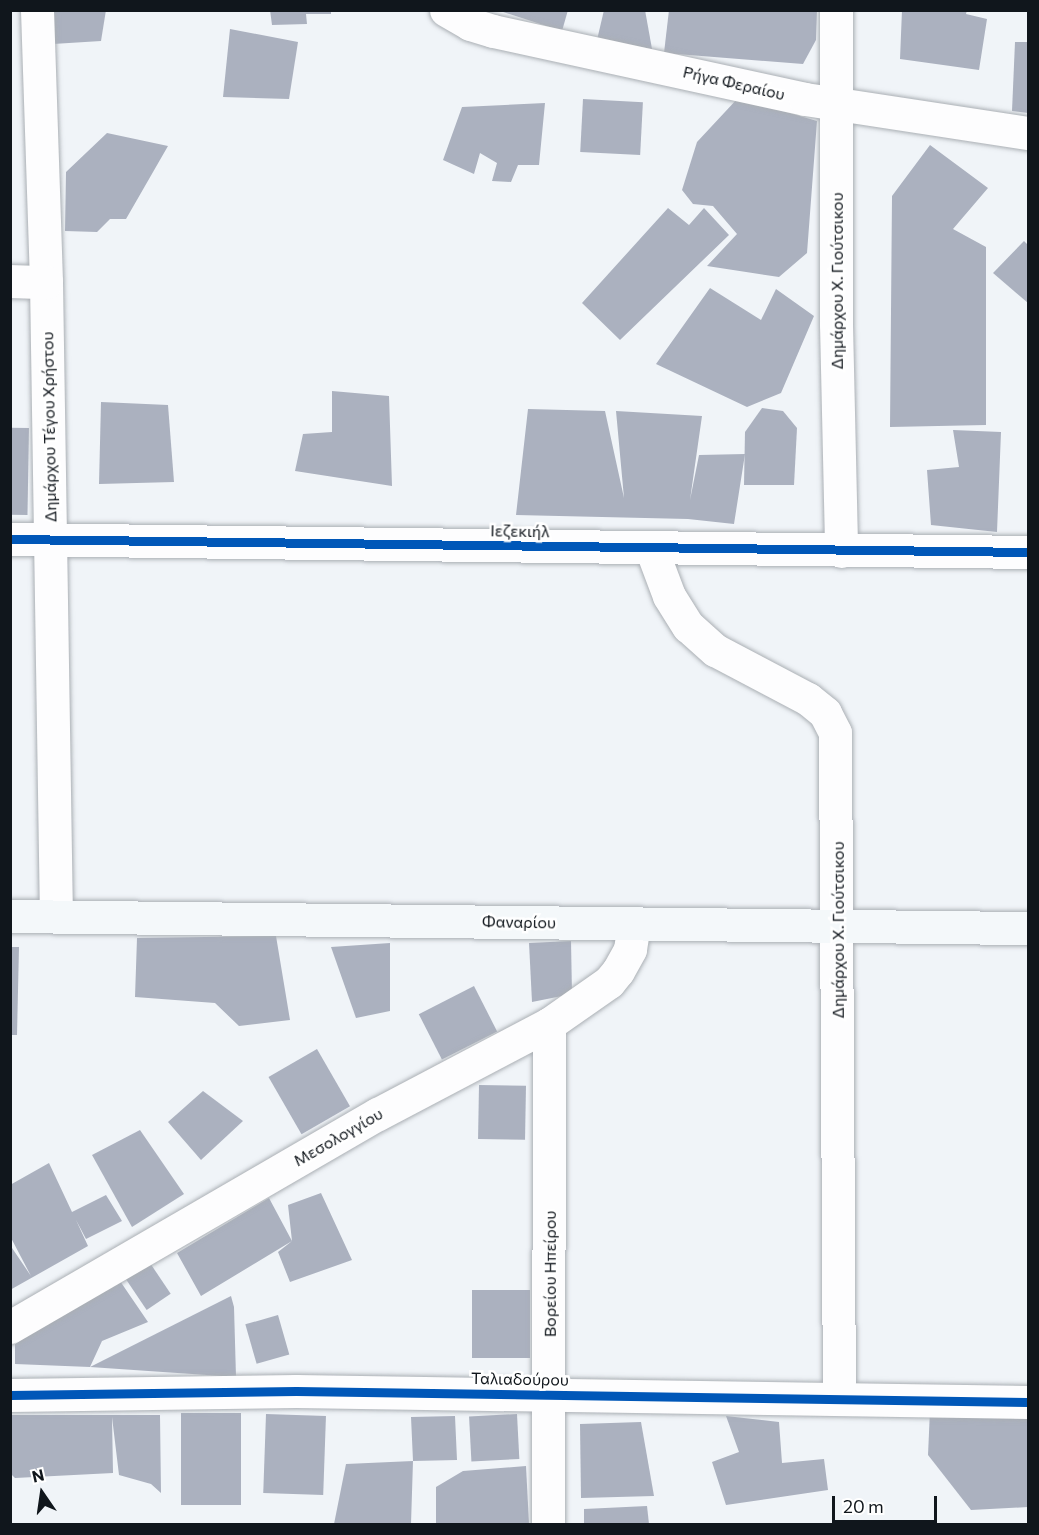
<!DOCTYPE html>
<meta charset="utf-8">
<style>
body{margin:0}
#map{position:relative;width:1039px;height:1535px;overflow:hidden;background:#f0f4f8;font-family:Commissioner,sans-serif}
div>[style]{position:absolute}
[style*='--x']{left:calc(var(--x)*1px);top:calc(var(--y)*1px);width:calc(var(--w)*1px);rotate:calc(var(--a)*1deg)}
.building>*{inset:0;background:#abb1bf;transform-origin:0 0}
.roads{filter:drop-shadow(0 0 2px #aaafb4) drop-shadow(0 0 2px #aaafb4)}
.minor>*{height:33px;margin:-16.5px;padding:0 16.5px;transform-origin:16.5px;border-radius:16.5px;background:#fdfdfe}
.secondary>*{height:33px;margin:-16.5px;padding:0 16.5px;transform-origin:16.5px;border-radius:16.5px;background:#f4f8fa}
.cycleway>*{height:9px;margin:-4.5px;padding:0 4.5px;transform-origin:4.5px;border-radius:4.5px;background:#0057b8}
span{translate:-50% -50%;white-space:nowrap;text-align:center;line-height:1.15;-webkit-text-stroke:5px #fff;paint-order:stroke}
.street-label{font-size:16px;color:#10161c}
.frame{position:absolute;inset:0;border:12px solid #10161c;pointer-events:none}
.north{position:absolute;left:12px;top:1463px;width:60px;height:60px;-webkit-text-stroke:4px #fff;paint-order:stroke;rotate:347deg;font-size:16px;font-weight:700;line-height:24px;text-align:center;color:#10161c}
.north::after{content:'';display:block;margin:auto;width:21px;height:27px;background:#10161c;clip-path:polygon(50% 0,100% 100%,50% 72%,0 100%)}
.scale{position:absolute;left:832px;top:1496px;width:105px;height:27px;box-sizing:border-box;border:3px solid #10161c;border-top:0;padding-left:8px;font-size:18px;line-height:21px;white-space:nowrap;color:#10161c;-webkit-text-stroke:4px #fff;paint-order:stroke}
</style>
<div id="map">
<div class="building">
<i style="clip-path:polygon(52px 10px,106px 10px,101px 41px,53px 44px)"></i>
<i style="clip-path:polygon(270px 10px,331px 10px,331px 14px,306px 14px,307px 24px,272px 25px)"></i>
<i style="clip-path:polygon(497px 10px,568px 10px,562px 31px)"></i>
<i style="clip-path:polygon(604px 10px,645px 10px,652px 49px,597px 40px)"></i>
<i style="clip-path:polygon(669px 10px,817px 10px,816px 40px,803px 64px,664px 53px)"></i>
<i style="clip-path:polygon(902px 10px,967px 10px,966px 14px,987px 19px,979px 70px,900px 59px)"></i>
<i style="clip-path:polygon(230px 29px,298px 42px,289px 99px,223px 97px)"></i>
<i style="clip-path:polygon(1015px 42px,1028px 42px,1028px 113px,1012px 111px)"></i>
<i style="clip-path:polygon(738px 98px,817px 121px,807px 253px,779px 277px,707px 266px,737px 234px,713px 206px,693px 204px,682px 190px,697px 142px)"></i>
<i style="left:583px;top:99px;width:60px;height:53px;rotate:3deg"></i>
<i style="clip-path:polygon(545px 103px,539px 165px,518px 165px,511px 182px,492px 181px,497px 163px,480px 153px,474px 174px,443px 160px,462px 107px)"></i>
<i style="clip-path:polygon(107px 133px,168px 146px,126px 219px,110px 219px,97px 232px,65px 231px,66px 172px)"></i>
<i style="clip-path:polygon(930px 145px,988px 188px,953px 229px,986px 247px,986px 425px,890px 427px,892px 196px)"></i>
<i style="clip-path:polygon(668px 208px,689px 225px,704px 208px,729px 235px,620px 340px,582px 303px)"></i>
<i style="clip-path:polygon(1024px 241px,1028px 245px,1028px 303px,993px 273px)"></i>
<i style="clip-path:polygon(710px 288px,761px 320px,776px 289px,814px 316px,781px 393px,747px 407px,656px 364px)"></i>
<i style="clip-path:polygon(332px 391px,389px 396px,392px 486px,295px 471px,303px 434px,332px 432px)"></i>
<i style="clip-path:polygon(101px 402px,168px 405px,174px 482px,99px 484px)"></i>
<i style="clip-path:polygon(762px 408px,783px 411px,797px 428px,794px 485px,744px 485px,745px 432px)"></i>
<i style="clip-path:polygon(528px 409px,605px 411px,624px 498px,616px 411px,702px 416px,690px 500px,699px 455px,745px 454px,734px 524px,688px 519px,516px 515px)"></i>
<i style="left:29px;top:428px;width:87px;height:19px;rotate:91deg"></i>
<i style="clip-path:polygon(953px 430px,1001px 432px,997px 532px,931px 525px,927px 470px,959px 467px)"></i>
<i style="clip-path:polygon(276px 936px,290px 1020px,239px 1026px,215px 1003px,135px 997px,137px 938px)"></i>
<i style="clip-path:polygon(571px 941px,572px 994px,532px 1002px,529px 943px)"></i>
<i style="clip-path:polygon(390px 943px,390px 1011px,356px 1018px,331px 947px)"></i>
<i style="clip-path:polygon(10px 947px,19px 947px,17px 1035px,10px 1035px)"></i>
<i style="left:474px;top:986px;width:51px;height:62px;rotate:63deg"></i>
<i style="left:317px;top:1049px;width:66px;height:56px;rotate:60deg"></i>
<i style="left:479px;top:1085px;width:47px;height:54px;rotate:1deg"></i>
<i style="clip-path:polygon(203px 1091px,243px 1121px,201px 1160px,168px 1122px)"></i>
<i style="clip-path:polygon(140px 1130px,184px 1194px,132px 1227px,92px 1155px)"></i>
<i style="clip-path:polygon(49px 1163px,72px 1212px,106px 1195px,122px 1221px,86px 1239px,76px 1220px,88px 1246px,10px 1290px,10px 1245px,31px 1276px,10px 1236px,10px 1185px)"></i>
<i style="clip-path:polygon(321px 1193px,352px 1260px,290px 1282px,278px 1252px,292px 1241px,201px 1296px,177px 1253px,269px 1198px,292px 1241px,288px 1205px)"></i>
<i style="left:150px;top:1263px;width:37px;height:29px;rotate:56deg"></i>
<i style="clip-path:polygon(120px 1281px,148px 1322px,102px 1341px,90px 1367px,15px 1364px,15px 1344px,81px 1299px)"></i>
<i style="left:530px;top:1290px;width:68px;height:58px;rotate:90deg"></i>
<i style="clip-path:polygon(231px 1296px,234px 1307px,236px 1377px,90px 1367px)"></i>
<i style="left:278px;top:1315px;width:41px;height:34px;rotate:74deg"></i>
<i style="clip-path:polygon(930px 1410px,1028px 1413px,1028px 1507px,971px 1510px,928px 1455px)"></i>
<i style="left:181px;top:1413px;width:60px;height:92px"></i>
<i style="left:266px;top:1414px;width:60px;height:79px;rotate:2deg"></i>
<i style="left:517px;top:1414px;width:45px;height:48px;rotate:87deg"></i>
<i style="clip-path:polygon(10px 1415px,160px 1415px,161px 1493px,151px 1484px,119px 1475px,112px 1417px,113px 1473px,15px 1478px,10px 1473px)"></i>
<i style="clip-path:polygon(455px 1416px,457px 1460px,413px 1461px,411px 1524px,334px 1524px,346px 1464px,413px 1461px,411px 1417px)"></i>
<i style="clip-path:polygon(726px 1416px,779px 1422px,782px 1463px,824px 1459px,828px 1490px,726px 1505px,712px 1462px,739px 1452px)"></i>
<i style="clip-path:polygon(641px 1422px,654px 1496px,581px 1498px,580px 1424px)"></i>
<i style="clip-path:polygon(526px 1466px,529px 1524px,436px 1524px,436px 1487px,463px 1471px)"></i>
<i style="clip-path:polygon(647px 1506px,649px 1524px,584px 1524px,584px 1509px)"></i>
</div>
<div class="roads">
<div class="minor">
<i style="--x:37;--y:10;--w:272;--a:88.1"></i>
<i style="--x:46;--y:282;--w:634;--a:89.1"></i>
<i style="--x:446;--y:10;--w:28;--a:30"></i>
<i style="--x:470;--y:24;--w:24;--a:17"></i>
<i style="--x:493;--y:31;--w:319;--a:12.3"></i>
<i style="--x:805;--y:99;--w:226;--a:8.7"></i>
<i style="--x:836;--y:10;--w:314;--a:90"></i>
<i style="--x:836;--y:324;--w:227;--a:88.7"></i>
<i style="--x:10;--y:281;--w:36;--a:2"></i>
<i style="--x:10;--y:539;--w:1018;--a:0.73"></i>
<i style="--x:651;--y:548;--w:51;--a:69.4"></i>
<i style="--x:669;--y:596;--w:36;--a:58"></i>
<i style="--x:688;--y:626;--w:36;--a:42"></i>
<i style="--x:715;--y:650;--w:105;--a:27.8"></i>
<i style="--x:808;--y:699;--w:22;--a:39"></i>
<i style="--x:825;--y:713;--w:22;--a:63"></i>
<i style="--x:835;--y:733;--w:666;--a:89.66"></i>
<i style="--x:10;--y:1327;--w:425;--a:-30.1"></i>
<i style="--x:378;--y:1114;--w:193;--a:-27.8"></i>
<i style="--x:549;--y:1024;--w:73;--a:-35"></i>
<i style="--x:609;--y:982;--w:14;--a:-51"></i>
<i style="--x:618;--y:971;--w:25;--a:-61"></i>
<i style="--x:630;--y:949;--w:26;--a:-81"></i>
<i style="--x:10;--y:1395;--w:286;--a:-0.8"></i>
<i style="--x:296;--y:1391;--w:732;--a:0.86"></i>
<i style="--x:548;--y:1524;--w:500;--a:-89.89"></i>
</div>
<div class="secondary">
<i style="--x:10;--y:916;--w:1018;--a:0.68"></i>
</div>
</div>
<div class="cycleway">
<i style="--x:10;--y:539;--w:1018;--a:0.73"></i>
<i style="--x:10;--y:1395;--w:286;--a:-0.8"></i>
<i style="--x:296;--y:1391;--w:732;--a:0.86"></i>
</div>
<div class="street-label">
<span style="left:734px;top:83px;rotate:13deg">Ρήγα Φεραίου</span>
<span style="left:837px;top:281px;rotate:-90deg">Δημάρχου Χ. Γιούτσικου</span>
<span style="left:49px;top:427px;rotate:-91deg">Δημάρχου Τέγου Χρήστου</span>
<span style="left:520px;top:531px;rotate:1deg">Ιεζεκιήλ</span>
<span style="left:519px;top:922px;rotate:1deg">Φαναρίου</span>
<span style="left:838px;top:930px;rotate:-90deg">Δημάρχου Χ. Γιούτσικου</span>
<span style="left:338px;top:1137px;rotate:-30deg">Μεσολογγίου</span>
<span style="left:550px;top:1274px;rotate:-90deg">Βορείου Ηπείρου</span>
<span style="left:520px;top:1379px;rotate:1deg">Ταλιαδούρου</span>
</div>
<div class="frame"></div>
<div class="north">N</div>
<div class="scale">20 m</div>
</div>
